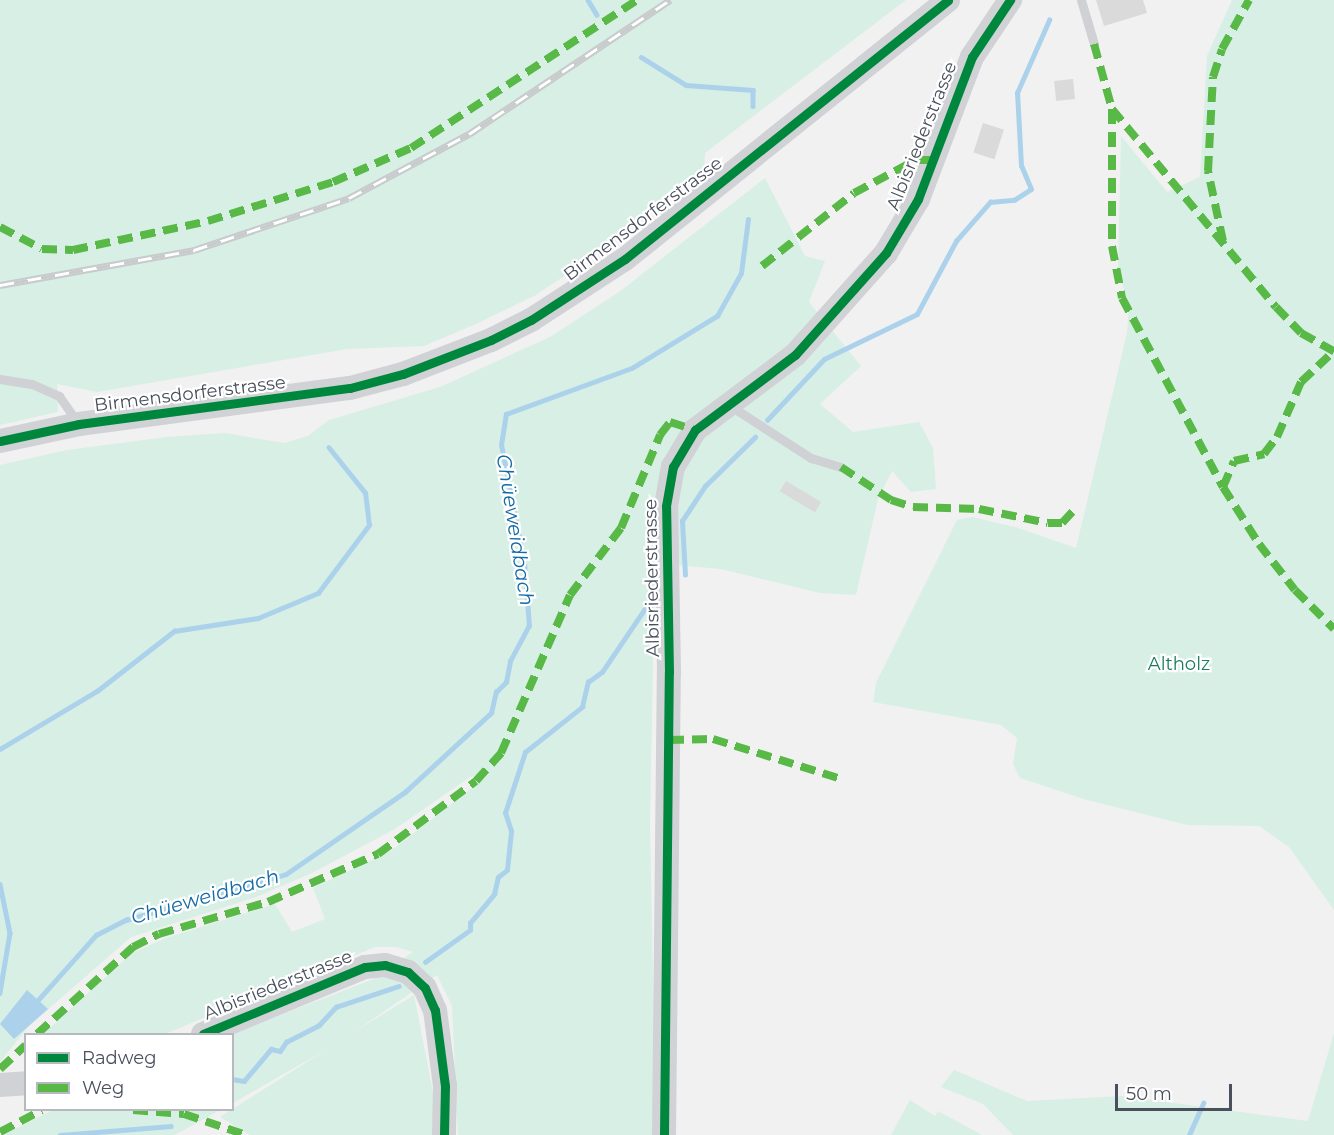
<!DOCTYPE html>
<meta charset="utf-8">
<style>
body{margin:0}
#map{position:relative;width:1334px;height:1135px;overflow:hidden;background:#f1f1f1;font-family:Montserrat,sans-serif}
div>[style]{position:absolute}
[style*='--x']{left:calc(var(--x)*1px);top:calc(var(--y)*1px);width:calc(var(--w)*1px);rotate:calc(var(--a)*1deg)}
.green>*{inset:0;background:#d7efe5}
.water>*{inset:0;background:#acd2eb}
.stream>*{height:4.5px;margin:-2.25px;padding:0 2.25px;transform-origin:2.25px;border-radius:2.25px;background:#acd2eb}
.building>*{inset:0;background:#dadadb;transform-origin:0 0}
.lane>*{height:9px;margin:-4.5px;padding:0 4.5px;transform-origin:4.5px;border-radius:4.5px;background:#cfd1d4}
.secondary>*{height:24px;margin:-12px;padding:0 12px;transform-origin:12px;border-radius:12px;background:#d0d2d5}
.rail>*{height:7px;margin-top:-3.5px;transform-origin:0;background:repeating-linear-gradient(90deg,#fff 0 14px,#c8cacc 0 28px);box-sizing:border-box;border-block:2px solid #c8cacc}
.quiet>*{height:8px;margin-top:-4px;transform-origin:0;background:repeating-linear-gradient(90deg,#58b947 0 15px,transparent 0 23px)}
.cycleway>*{height:9px;margin:-4.5px;padding:0 4.5px;transform-origin:4.5px;border-radius:4.5px;background:#00873e}
span{translate:-50% -50%;white-space:nowrap;text-align:center;line-height:1.15;-webkit-text-stroke:4.5px #fff;paint-order:stroke}
.street-label{font-size:18px;color:#494f5d}
.park-label{font-size:18px;color:#1b7c5f}
.water-label{font-size:20px;color:#126aa6;font-style:italic}
.legend{position:absolute;left:24px;top:1033px;width:210px;height:78px;box-sizing:border-box;background:#fff;border:2px solid #b6b9be;margin:0;padding:8px 10px;list-style:none;font-size:18px;color:#494f5d}
.legend li{display:flex;align-items:center;gap:12px;height:30px}
.legend b{width:30px;border:2px solid #b6b9be}
.scale{position:absolute;left:1115px;top:1084px;width:117px;height:27px;box-sizing:border-box;border:3px solid #494f5d;border-top:0;padding-left:8px;font-size:18px;line-height:21px;white-space:nowrap;color:#494f5d;-webkit-text-stroke:4px #fff;paint-order:stroke}
</style>
<div id="map">
<div class="green">
<i style="clip-path:polygon(0 0,906px 0,705px 153px,704px 170px,595px 255px,536px 295px,476px 324px,424px 346px,347px 349px,97px 392px,57px 384px,58px 412px,0 425px)"></i>
<i style="clip-path:polygon(1232px 0,1334px 0,1334px 910px,1289px 847px,1259px 826px,1187px 825px,1087px 800px,1020px 778px,1013px 764px,1017px 738px,1001px 725px,873px 702px,876px 683px,957px 520px,972px 517px,1015px 527px,1076px 548px,1127px 333px,1129px 303px,1118px 272px,1121px 136px,1167px 192px,1200px 177px,1207px 56px)"></i>
<i style="clip-path:polygon(765px 178px,805px 256px,825px 261px,809px 302px,861px 366px,820px 404px,853px 432px,919px 422px,933px 448px,936px 489px,911px 492px,892px 471px,878px 499px,856px 595px,820px 593px,721px 569px,655px 563px,650px 824px,656px 1125px,652px 1135px,458px 1135px,452px 1006px,437px 975px,354px 1032px,414px 995px,434px 1097px,432px 1135px,250px 1135px,220px 1117px,329px 1048px,233px 1103px,232px 1034px,371px 980px,413px 952px,396px 947px,375px 947px,165px 1034px,43px 1034px,132px 953px,166px 938px,275px 904px,292px 932px,325px 919px,313px 888px,391px 851px,490px 774px,470px 777px,395px 829px,312px 873px,256px 897px,131px 937px,29px 1026px,0 1062px,0 465px,67px 450px,167px 437px,225px 433px,284px 443px,308px 436px,329px 420px,440px 387px,550px 337px,619px 292px)"></i>
<i style="clip-path:polygon(1334px 1033px,1334px 1135px,1013px 1135px,983px 1104px,941px 1087px,954px 1070px,1027px 1101px,1122px 1096px,1308px 1121px)"></i>
<i style="clip-path:polygon(910px 1100px,935px 1116px,938px 1111px,982px 1135px,891px 1135px)"></i>
<i style="clip-path:polygon(53px 1110px,220px 1110px,175px 1135px,3px 1135px)"></i>
</div>
<div class="water">
<i style="clip-path:polygon(27px 990px,48px 1009px,14px 1039px,0 1024px)"></i>
</div>
<div class="stream">
<i style="--x:588;--y:0;--w:17;--a:59"></i>
<i style="--x:641;--y:57;--w:53;--a:31.9"></i>
<i style="--x:686;--y:85;--w:67;--a:4.3"></i>
<i style="--x:753;--y:90;--w:16;--a:90"></i>
<i style="--x:767;--y:420;--w:83;--a:-46.9"></i>
<i style="--x:824;--y:359;--w:103;--a:-25.8"></i>
<i style="--x:917;--y:314;--w:83;--a:-61.9"></i>
<i style="--x:956;--y:241;--w:52;--a:-48.9"></i>
<i style="--x:990;--y:202;--w:24;--a:-5"></i>
<i style="--x:1014;--y:200;--w:20;--a:-33"></i>
<i style="--x:1031;--y:189;--w:25;--a:-113"></i>
<i style="--x:1021;--y:166;--w:73;--a:-93.1"></i>
<i style="--x:1017;--y:93;--w:80;--a:-66.3"></i>
<i style="--x:685;--y:575;--w:54;--a:-93.2"></i>
<i style="--x:682;--y:521;--w:42;--a:-56.7"></i>
<i style="--x:705;--y:486;--w:70;--a:-44.4"></i>
<i style="--x:0;--y:749;--w:113;--a:-30.9"></i>
<i style="--x:97;--y:691;--w:98;--a:-37.9"></i>
<i style="--x:174;--y:631;--w:85;--a:-8.8"></i>
<i style="--x:258;--y:618;--w:65;--a:-22.6"></i>
<i style="--x:318;--y:593;--w:85;--a:-53.1"></i>
<i style="--x:369;--y:525;--w:32;--a:-97"></i>
<i style="--x:365;--y:493;--w:58;--a:-128.7"></i>
<i style="--x:0;--y:884;--w:50;--a:78.5"></i>
<i style="--x:10;--y:933;--w:61;--a:99.5"></i>
<i style="--x:425;--y:962;--w:55;--a:-35.4"></i>
<i style="--x:470;--y:930;--w:7;--a:-90"></i>
<i style="--x:470;--y:923;--w:38;--a:-50"></i>
<i style="--x:494;--y:894;--w:17;--a:-77"></i>
<i style="--x:498;--y:877;--w:11;--a:-38"></i>
<i style="--x:507;--y:870;--w:39;--a:-84"></i>
<i style="--x:511;--y:831;--w:19;--a:-108"></i>
<i style="--x:505;--y:813;--w:64;--a:-71.8"></i>
<i style="--x:525;--y:752;--w:73;--a:-38.3"></i>
<i style="--x:582;--y:707;--w:26;--a:-77"></i>
<i style="--x:588;--y:682;--w:17;--a:-36"></i>
<i style="--x:602;--y:672;--w:75;--a:-55.9"></i>
<i style="--x:644;--y:610;--w:19;--a:-36"></i>
<i style="--x:38;--y:1000;--w:87;--a:-48.3"></i>
<i style="--x:96;--y:935;--w:34;--a:-27"></i>
<i style="--x:126;--y:920;--w:166;--a:-16"></i>
<i style="--x:286;--y:874;--w:145;--a:-34.6"></i>
<i style="--x:405;--y:792;--w:117;--a:-42.6"></i>
<i style="--x:491;--y:713;--w:22;--a:-77"></i>
<i style="--x:496;--y:692;--w:14;--a:-45"></i>
<i style="--x:506;--y:682;--w:21;--a:-79"></i>
<i style="--x:510;--y:661;--w:40;--a:-62"></i>
<i style="--x:529;--y:626;--w:63;--a:-94.5"></i>
<i style="--x:524;--y:563;--w:120;--a:-101"></i>
<i style="--x:501;--y:445;--w:31;--a:-81"></i>
<i style="--x:506;--y:414;--w:134;--a:-20.1"></i>
<i style="--x:632;--y:368;--w:100;--a:-31.5"></i>
<i style="--x:717;--y:316;--w:49;--a:-60.8"></i>
<i style="--x:741;--y:273;--w:54;--a:-82.6"></i>
<i style="--x:232;--y:1079;--w:12;--a:9"></i>
<i style="--x:244;--y:1081;--w:42;--a:-49.8"></i>
<i style="--x:271;--y:1049;--w:9;--a:13"></i>
<i style="--x:280;--y:1051;--w:11;--a:-56"></i>
<i style="--x:286;--y:1042;--w:37;--a:-27"></i>
<i style="--x:319;--y:1025;--w:25;--a:-47"></i>
<i style="--x:336;--y:1007;--w:66;--a:-18.4"></i>
<i style="--x:60;--y:1135;--w:111;--a:-4.6"></i>
<i style="--x:1189;--y:1135;--w:35;--a:-66"></i>
</div>
<div class="building">
<i style="clip-path:polygon(1096px 0,1143px 0,1147px 13px,1104px 26px)"></i>
<i style="left:1073px;top:79px;width:20px;height:19px;rotate:84deg"></i>
<i style="left:983px;top:123px;width:22px;height:31px;rotate:18deg"></i>
<i style="left:786px;top:481px;width:41px;height:12px;rotate:31deg"></i>
</div>
<div class="lane">
<i style="--x:1081;--y:0;--w:46;--a:73.5"></i>
<i style="--x:0;--y:379;--w:32;--a:9"></i>
<i style="--x:32;--y:384;--w:30;--a:24"></i>
<i style="--x:59;--y:396;--w:32;--a:55"></i>
<i style="--x:729;--y:405;--w:98;--a:32.9"></i>
<i style="--x:811;--y:458;--w:31;--a:17"></i>
</div>
<div class="secondary">
<i style="--x:0;--y:441;--w:81;--a:-12.1"></i>
<i style="--x:79;--y:424;--w:273;--a:-7.6"></i>
<i style="--x:350;--y:388;--w:55;--a:-14.8"></i>
<i style="--x:403;--y:374;--w:94;--a:-21.1"></i>
<i style="--x:491;--y:340;--w:45;--a:-26.6"></i>
<i style="--x:531;--y:320;--w:112;--a:-33"></i>
<i style="--x:625;--y:259;--w:414;--a:-38.7"></i>
<i style="--x:203;--y:1034;--w:175;--a:-22.5"></i>
<i style="--x:365;--y:967;--w:20;--a:-6"></i>
<i style="--x:385;--y:965;--w:24;--a:17"></i>
<i style="--x:408;--y:972;--w:23;--a:43"></i>
<i style="--x:425;--y:988;--w:24;--a:66"></i>
<i style="--x:435;--y:1010;--w:77;--a:82.5"></i>
<i style="--x:445;--y:1086;--w:49;--a:91.2"></i>
<i style="--x:0;--y:1085;--w:26;--a:-4"></i>
<i style="--x:664;--y:1135;--w:463;--a:-89.4"></i>
<i style="--x:669;--y:672;--w:166;--a:-91"></i>
<i style="--x:666;--y:506;--w:40;--a:-80"></i>
<i style="--x:673;--y:467;--w:43;--a:-59.3"></i>
<i style="--x:695;--y:430;--w:125;--a:-36.9"></i>
<i style="--x:795;--y:355;--w:137;--a:-48.3"></i>
<i style="--x:886;--y:253;--w:63;--a:-59.3"></i>
<i style="--x:918;--y:199;--w:152;--a:-69.2"></i>
<i style="--x:972;--y:57;--w:69;--a:-56.3"></i>
</div>
<div class="rail">
<i style="--x:0;--y:285;--w:197;--a:-10.2"></i>
<i style="--x:194;--y:250;--w:163;--a:-18.5"></i>
<i style="--x:349;--y:198;--w:136;--a:-28.1"></i>
<i style="--x:469;--y:134;--w:242;--a:-33.7"></i>
</div>
<div class="quiet">
<i style="--x:1094;--y:44;--w:67;--a:74.5"></i>
<i style="--x:1112;--y:109;--w:137;--a:90"></i>
<i style="--x:1112;--y:246;--w:53;--a:79.1"></i>
<i style="--x:1122;--y:298;--w:214;--a:61.9"></i>
<i style="--x:1223;--y:487;--w:67;--a:57.7"></i>
<i style="--x:1259;--y:544;--w:58;--a:52"></i>
<i style="--x:1295;--y:590;--w:55;--a:45"></i>
<i style="--x:1112;--y:109;--w:257;--a:50.4"></i>
<i style="--x:1276;--y:307;--w:36;--a:46"></i>
<i style="--x:1301;--y:333;--w:38;--a:29"></i>
<i style="--x:0;--y:227;--w:47;--a:27.6"></i>
<i style="--x:42;--y:249;--w:31;--a:2"></i>
<i style="--x:73;--y:250;--w:138;--a:-12.1"></i>
<i style="--x:208;--y:221;--w:131;--a:-17.3"></i>
<i style="--x:333;--y:182;--w:85;--a:-23.6"></i>
<i style="--x:411;--y:148;--w:270;--a:-33.2"></i>
<i style="--x:1223;--y:241;--w:72;--a:-102.1"></i>
<i style="--x:1208;--y:171;--w:94;--a:-87"></i>
<i style="--x:1213;--y:77;--w:29;--a:-72"></i>
<i style="--x:1222;--y:49;--w:56;--a:-61.1"></i>
<i style="--x:762;--y:266;--w:117;--a:-38.4"></i>
<i style="--x:854;--y:193;--w:70;--a:-28"></i>
<i style="--x:916;--y:160;--w:16;--a:0"></i>
<i style="--x:841;--y:467;--w:60;--a:33.4"></i>
<i style="--x:891;--y:500;--w:23;--a:18"></i>
<i style="--x:913;--y:507;--w:66;--a:1.7"></i>
<i style="--x:979;--y:509;--w:70;--a:11.5"></i>
<i style="--x:1048;--y:523;--w:14;--a:0"></i>
<i style="--x:1062;--y:523;--w:19;--a:-47"></i>
<i style="--x:1223;--y:487;--w:28;--a:-67"></i>
<i style="--x:1234;--y:461;--w:31;--a:-13"></i>
<i style="--x:1264;--y:454;--w:21;--a:-53"></i>
<i style="--x:1277;--y:437;--w:60;--a:-66.4"></i>
<i style="--x:1301;--y:382;--w:45;--a:-43.2"></i>
<i style="--x:669;--y:740;--w:44;--a:-1.3"></i>
<i style="--x:713;--y:739;--w:131;--a:17.3"></i>
<i style="--x:37;--y:1034;--w:130;--a:-42.2"></i>
<i style="--x:133;--y:947;--w:29;--a:-27"></i>
<i style="--x:159;--y:934;--w:114;--a:-16.4"></i>
<i style="--x:268;--y:902;--w:120;--a:-23.6"></i>
<i style="--x:378;--y:854;--w:122;--a:-36.7"></i>
<i style="--x:476;--y:781;--w:38;--a:-48"></i>
<i style="--x:501;--y:753;--w:172;--a:-66.4"></i>
<i style="--x:570;--y:595;--w:84;--a:-52.7"></i>
<i style="--x:621;--y:528;--w:101;--a:-67.2"></i>
<i style="--x:660;--y:435;--w:16;--a:-52"></i>
<i style="--x:670;--y:422;--w:26;--a:18"></i>
<i style="--x:0;--y:1069;--w:35;--a:-43"></i>
<i style="--x:133;--y:1110;--w:51;--a:4.5"></i>
<i style="--x:184;--y:1114;--w:65;--a:18.7"></i>
<i style="--x:0;--y:1132;--w:47;--a:-27.6"></i>
</div>
<div class="cycleway">
<i style="--x:0;--y:441;--w:81;--a:-12.1"></i>
<i style="--x:79;--y:424;--w:273;--a:-7.6"></i>
<i style="--x:350;--y:388;--w:55;--a:-14.8"></i>
<i style="--x:403;--y:374;--w:94;--a:-21.1"></i>
<i style="--x:491;--y:340;--w:45;--a:-26.6"></i>
<i style="--x:531;--y:320;--w:112;--a:-33"></i>
<i style="--x:625;--y:259;--w:414;--a:-38.7"></i>
<i style="--x:203;--y:1034;--w:175;--a:-22.5"></i>
<i style="--x:365;--y:967;--w:20;--a:-6"></i>
<i style="--x:385;--y:965;--w:24;--a:17"></i>
<i style="--x:408;--y:972;--w:23;--a:43"></i>
<i style="--x:425;--y:988;--w:24;--a:66"></i>
<i style="--x:435;--y:1010;--w:77;--a:82.5"></i>
<i style="--x:445;--y:1086;--w:49;--a:91.2"></i>
<i style="--x:664;--y:1135;--w:463;--a:-89.4"></i>
<i style="--x:669;--y:672;--w:166;--a:-91"></i>
<i style="--x:666;--y:506;--w:40;--a:-80"></i>
<i style="--x:673;--y:467;--w:43;--a:-59.3"></i>
<i style="--x:695;--y:430;--w:125;--a:-36.9"></i>
<i style="--x:795;--y:355;--w:137;--a:-48.3"></i>
<i style="--x:886;--y:253;--w:63;--a:-59.3"></i>
<i style="--x:918;--y:199;--w:152;--a:-69.2"></i>
<i style="--x:972;--y:57;--w:69;--a:-56.3"></i>
</div>
<div class="street-label">
<span style="left:922px;top:136px;rotate:-68deg">Albisriederstrasse</span>
<span style="left:643px;top:219px;rotate:-37deg">Birmensdorferstrasse</span>
<span style="left:190px;top:394px;rotate:-7deg">Birmensdorferstrasse</span>
<span style="left:652px;top:578px;rotate:-91deg">Albisriederstrasse</span>
<span style="left:278px;top:985px;rotate:-22deg">Albisriederstrasse</span>
</div>
<div class="park-label">
<span style="left:1179px;top:664px">Altholz</span>
</div>
<div class="water-label">
<span style="left:515px;top:530px;rotate:81deg">Chüeweidbach</span>
<span style="left:205px;top:897px;rotate:-16deg">Chüeweidbach</span>
</div>
<ul class="legend">
<li><b style="height:8px;background:#00873e"></b>Radweg</li>
<li><b style="height:8px;background:#58b947"></b>Weg</li>
</ul>
<div class="scale">50 m</div>
</div>
